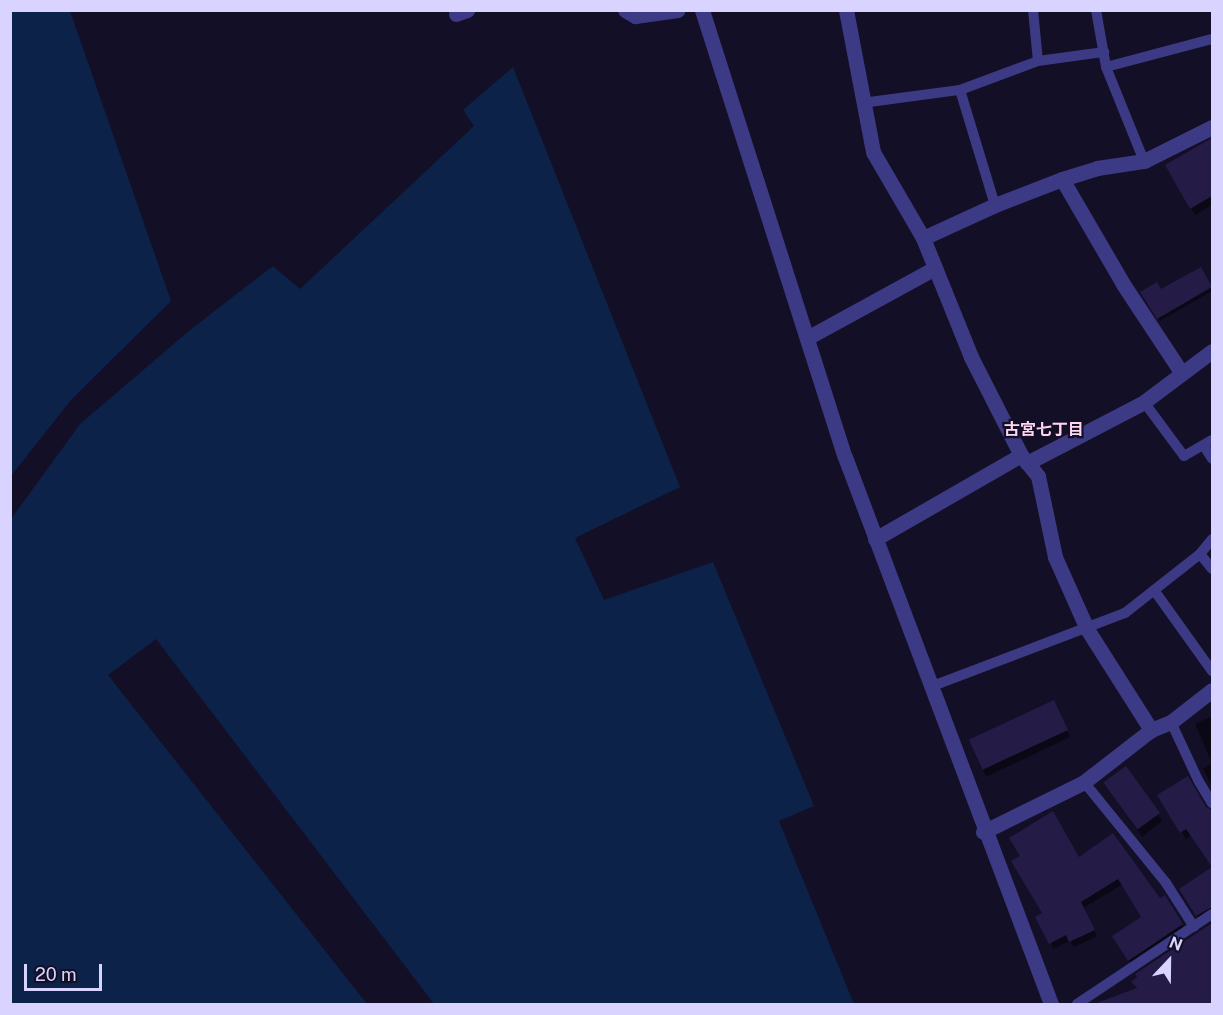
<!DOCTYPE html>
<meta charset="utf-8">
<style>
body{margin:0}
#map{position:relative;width:1223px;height:1015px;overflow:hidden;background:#130f26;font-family:"Public Sans","Noto Sans JP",sans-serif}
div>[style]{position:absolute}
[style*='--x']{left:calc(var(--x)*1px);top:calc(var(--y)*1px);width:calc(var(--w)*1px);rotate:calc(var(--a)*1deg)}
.water>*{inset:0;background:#0c2248}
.shadow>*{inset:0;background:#0007}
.building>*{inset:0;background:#241b47;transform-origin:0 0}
.lane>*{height:10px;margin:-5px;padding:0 5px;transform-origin:5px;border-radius:5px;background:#3d3a85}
.street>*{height:15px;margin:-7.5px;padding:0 7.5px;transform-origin:7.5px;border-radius:7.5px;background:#3d3a85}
span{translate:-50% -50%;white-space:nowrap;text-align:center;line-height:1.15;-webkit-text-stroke:4.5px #130f26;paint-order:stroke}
.neighbourhood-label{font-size:16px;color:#ffd6f0;font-weight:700}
.frame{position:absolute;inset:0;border:12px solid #d9d4ff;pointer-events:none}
.north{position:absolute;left:1139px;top:931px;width:60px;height:60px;-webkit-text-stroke:4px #130f26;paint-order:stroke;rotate:22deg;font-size:16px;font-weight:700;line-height:24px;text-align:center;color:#d9d4ff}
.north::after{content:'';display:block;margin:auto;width:21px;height:27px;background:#d9d4ff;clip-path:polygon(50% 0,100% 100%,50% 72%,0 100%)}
.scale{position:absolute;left:24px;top:964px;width:78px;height:27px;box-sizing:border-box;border:3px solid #d9d4ff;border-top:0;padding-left:8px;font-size:18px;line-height:21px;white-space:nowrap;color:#d9d4ff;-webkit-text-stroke:4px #130f26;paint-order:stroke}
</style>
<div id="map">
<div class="water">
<i style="clip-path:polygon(11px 10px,70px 11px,171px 301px,71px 400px,11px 476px)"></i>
<i style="clip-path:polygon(513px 67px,680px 487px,575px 538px,604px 600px,713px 562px,814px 806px,779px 821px,854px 1004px,434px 1004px,156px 639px,108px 675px,367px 1004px,11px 1004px,11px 519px,80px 424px,190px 330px,273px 266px,300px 289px,474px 126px,463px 110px)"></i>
</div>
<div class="shadow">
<i style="clip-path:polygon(1212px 140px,1212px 205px,1195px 215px,1167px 166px)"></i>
<i style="clip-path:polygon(1200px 269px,1212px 291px,1160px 321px,1142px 293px,1160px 291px)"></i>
<i style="clip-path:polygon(1057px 709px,1070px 737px,986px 777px,983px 770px)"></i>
<i style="clip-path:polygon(1212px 716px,1212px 786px,1203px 769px,1212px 763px,1195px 724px)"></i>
<i style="clip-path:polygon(1109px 789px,1158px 814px,1162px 821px,1142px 837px)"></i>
<i style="clip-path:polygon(1159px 795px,1212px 812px,1212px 866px,1191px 835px,1186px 839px)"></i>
<i style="clip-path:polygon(1079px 859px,1159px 900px,1164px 897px,1185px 931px,1132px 966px,1114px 937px,1143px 918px,1123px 884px,1083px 908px,1097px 936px,1074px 947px,1070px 941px,1053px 949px,1045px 914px)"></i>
<i style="clip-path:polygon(1212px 867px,1212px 916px,1201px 922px,1181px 890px)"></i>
<i style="clip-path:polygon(1212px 923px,1212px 1004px,1097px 1004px,1137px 990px,1133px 982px,1139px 977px,1137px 974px)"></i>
</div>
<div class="building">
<i style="clip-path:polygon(1212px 138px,1212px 196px,1190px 209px,1165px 165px)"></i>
<i style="clip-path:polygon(1201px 267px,1212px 287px,1157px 319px,1140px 292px,1157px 282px,1161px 289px)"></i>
<i style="left:1054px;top:700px;width:33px;height:94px;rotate:65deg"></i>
<i style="left:1126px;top:766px;width:58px;height:28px;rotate:54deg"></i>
<i style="clip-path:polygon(1188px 776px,1206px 807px,1212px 810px,1212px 907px,1196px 916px,1179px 889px,1212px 867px,1186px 829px,1180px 833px,1157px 795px)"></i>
<i style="clip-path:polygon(1053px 811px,1079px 857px,1113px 833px,1160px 898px,1165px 895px,1183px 924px,1128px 961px,1112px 936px,1141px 917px,1118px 879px,1081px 902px,1095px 930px,1069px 942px,1066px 935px,1049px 944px,1035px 917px,1042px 913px,1011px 861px,1020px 856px,1009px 838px)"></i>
<i style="clip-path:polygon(1212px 923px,1212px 1005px,1100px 1005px,1099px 1002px,1137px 988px,1131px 982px,1137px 977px,1135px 974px)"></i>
</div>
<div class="lane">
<i style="--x:1033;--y:10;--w:51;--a:84.4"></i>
<i style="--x:1096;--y:10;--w:58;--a:80"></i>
<i style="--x:1106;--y:67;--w:101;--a:68"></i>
<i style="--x:1106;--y:67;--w:110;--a:-14.8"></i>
<i style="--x:960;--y:90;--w:120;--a:73.1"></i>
<i style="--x:862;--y:103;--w:99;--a:-7.6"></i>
<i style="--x:960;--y:90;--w:83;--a:-20.4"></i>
<i style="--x:1038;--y:61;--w:67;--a:-7.8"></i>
<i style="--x:1144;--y:402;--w:67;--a:53.5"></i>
<i style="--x:1184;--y:456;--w:32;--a:-30"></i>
<i style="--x:1204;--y:446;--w:15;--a:58"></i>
<i style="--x:1200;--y:554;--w:19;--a:51"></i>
<i style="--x:1154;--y:590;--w:100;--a:54.4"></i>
<i style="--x:930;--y:687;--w:209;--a:-20.8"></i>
<i style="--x:1125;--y:613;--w:95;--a:-38.2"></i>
<i style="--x:1200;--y:554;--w:19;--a:-51"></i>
<i style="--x:1171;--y:722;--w:64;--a:65"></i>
<i style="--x:1198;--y:780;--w:27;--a:59"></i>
<i style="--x:1084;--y:782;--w:130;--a:50.9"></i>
<i style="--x:1166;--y:883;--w:52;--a:57.5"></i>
<i style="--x:1077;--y:1004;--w:162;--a:-33.7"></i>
</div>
<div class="street">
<i style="--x:625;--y:10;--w:12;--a:31"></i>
<i style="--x:635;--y:16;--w:43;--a:-7.9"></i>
<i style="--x:702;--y:10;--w:469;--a:72.3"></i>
<i style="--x:845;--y:457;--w:585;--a:69.36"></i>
<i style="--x:846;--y:10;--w:145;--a:79.2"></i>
<i style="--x:873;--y:152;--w:99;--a:59.8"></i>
<i style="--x:923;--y:238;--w:128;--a:68"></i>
<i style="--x:971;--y:357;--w:110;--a:63"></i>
<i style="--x:1021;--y:455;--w:27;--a:51"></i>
<i style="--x:1038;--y:476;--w:83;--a:78.1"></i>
<i style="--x:1055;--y:557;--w:79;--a:66"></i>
<i style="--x:1087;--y:629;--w:120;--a:57.6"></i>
<i style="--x:456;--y:14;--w:12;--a:-20"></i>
<i style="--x:1062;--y:179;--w:121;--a:59.8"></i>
<i style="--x:1123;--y:284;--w:105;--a:56.6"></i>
<i style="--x:923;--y:238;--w:79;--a:-24.6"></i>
<i style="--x:995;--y:205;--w:72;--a:-21.2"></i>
<i style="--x:1062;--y:179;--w:37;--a:-17"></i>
<i style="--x:1097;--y:168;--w:48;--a:-8.5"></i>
<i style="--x:1144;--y:161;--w:76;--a:-26.6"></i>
<i style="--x:807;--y:338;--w:146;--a:-28.7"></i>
<i style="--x:1027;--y:463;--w:132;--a:-27.5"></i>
<i style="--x:1144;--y:402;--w:85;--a:-36.9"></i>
<i style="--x:875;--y:539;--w:168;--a:-29.9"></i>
<i style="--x:983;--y:832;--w:113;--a:-26.3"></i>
<i style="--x:1084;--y:782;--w:85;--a:-37.8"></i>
<i style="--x:1151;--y:730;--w:22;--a:-22"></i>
<i style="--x:1171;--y:722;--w:52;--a:-38"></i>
</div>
<div class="neighbourhood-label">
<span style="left:1044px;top:430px">古宮七丁目</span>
</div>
<div class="frame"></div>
<div class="north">N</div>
<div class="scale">20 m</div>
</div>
